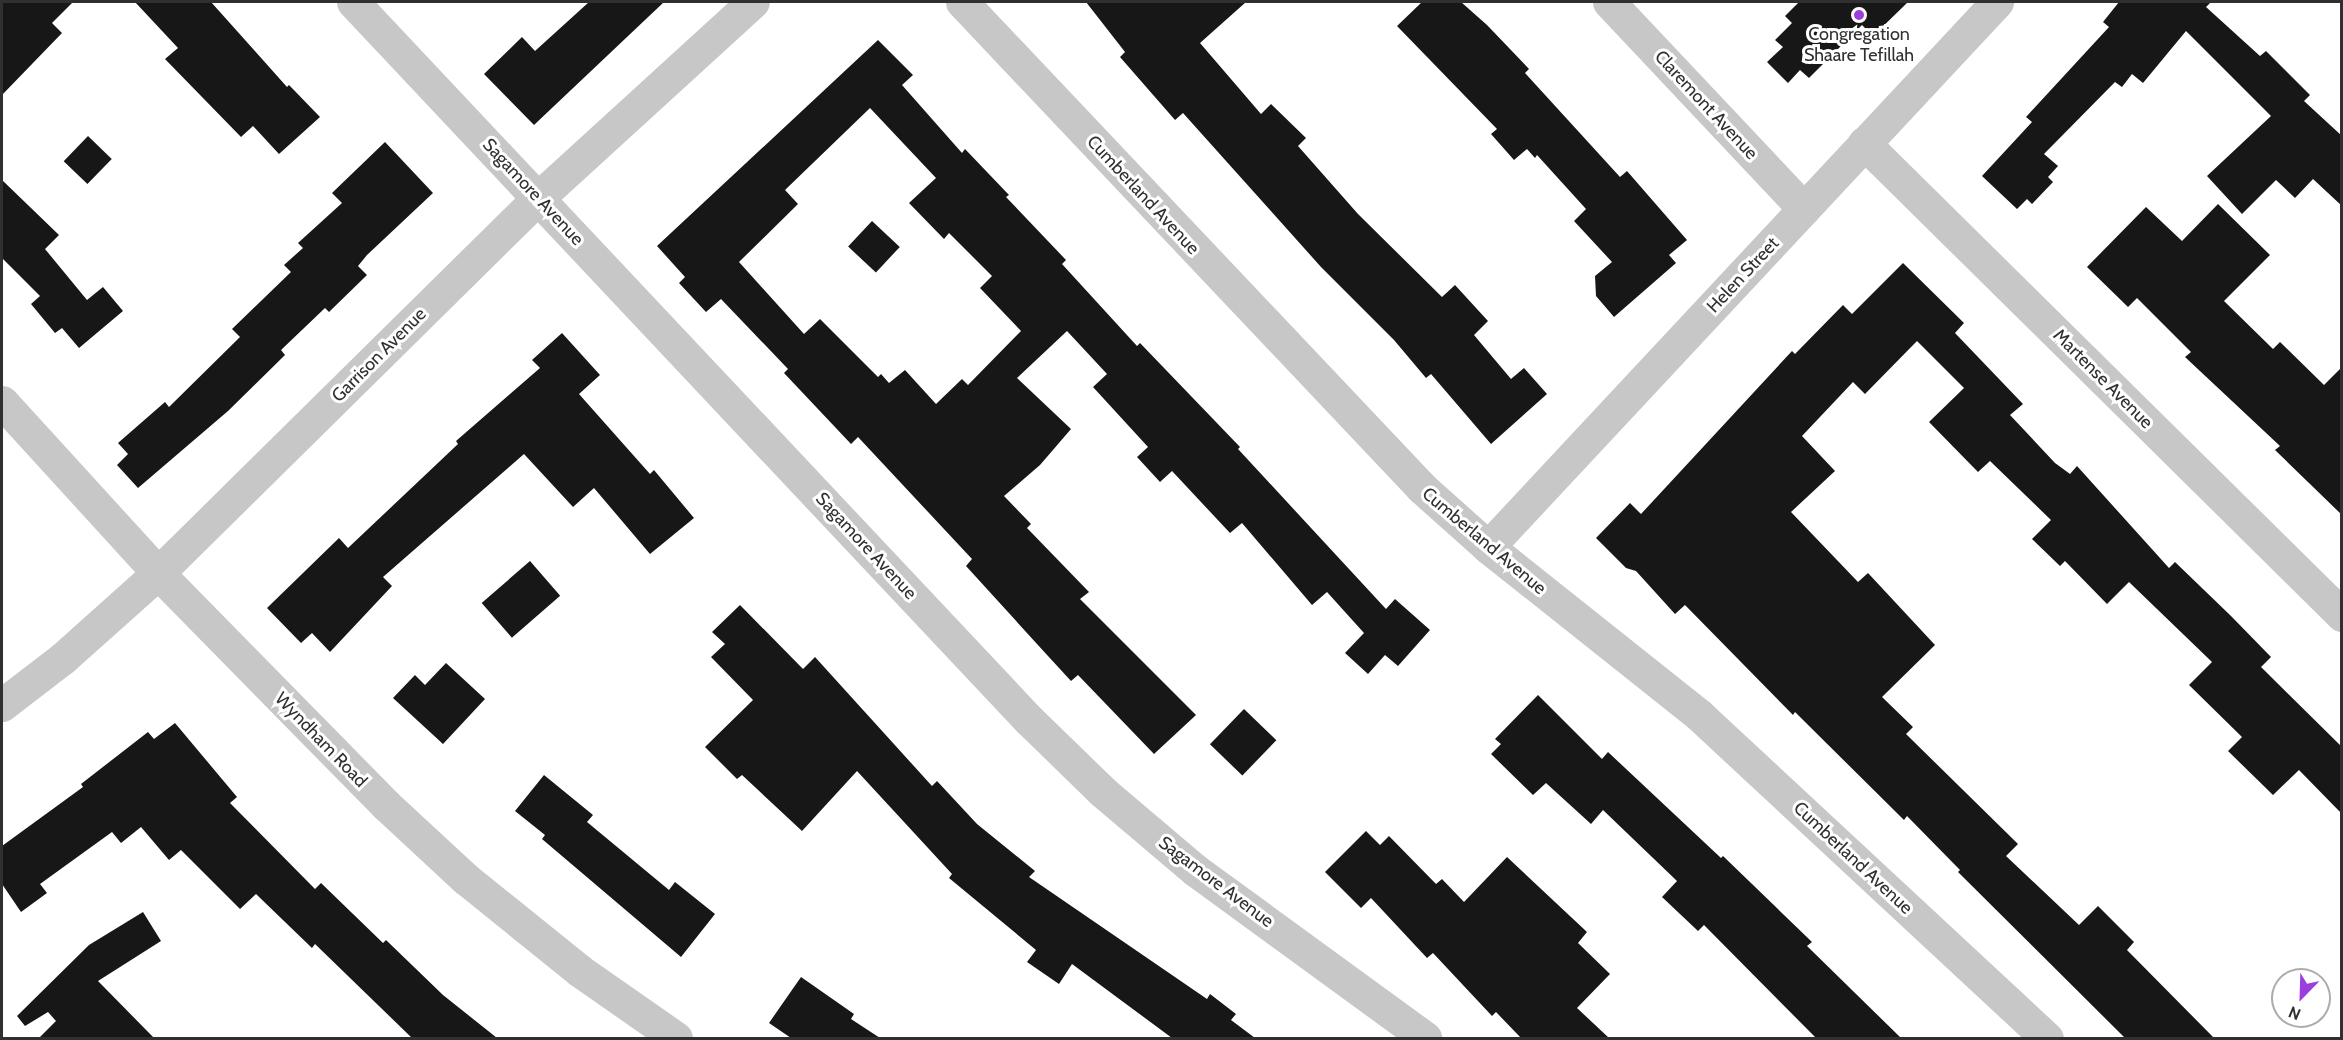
<!DOCTYPE html>
<style>
body{margin:0}
#map{position:relative;width:2343px;height:1040px;overflow:hidden;background:#fff;font-family:Cabin,sans-serif}
div>[style]{position:absolute}
[style*='--x']{left:calc(var(--x)*1px);top:calc(var(--y)*1px);width:calc(var(--w)*1px);rotate:calc(var(--a)*1deg)}
.building>*{inset:0;background:#171717;transform-origin:0 0}
.minor>*{height:33px;margin:-16.5px;padding:0 16.5px;transform-origin:16.5px;border-radius:16.5px;background:#c7c7c7}
.dots>*{width:16px;height:16px;translate:-50% -50%;box-sizing:border-box;border:3px solid #fff;border-radius:50%}
span{translate:-50% -50%;white-space:nowrap;text-align:center;line-height:1.15;-webkit-text-stroke:6px #fff;paint-order:stroke}
.poi-label{font-size:18px;color:#303030}
.street-label{font-size:18px;color:#303030}
.frame{position:absolute;inset:0;border:3px solid #303030;pointer-events:none}
.north{position:absolute;left:2271px;top:968px;width:60px;height:60px;box-sizing:border-box;background:#fff;border:2px solid #acacac;border-radius:50%;rotate:203deg;font-size:16px;font-weight:700;line-height:24px;text-align:center;color:#303030}
.north::after{content:'';display:block;margin:auto;width:21px;height:27px;background:#9c3edb;clip-path:polygon(50% 0,100% 100%,50% 72%,0 100%)}
</style>
<div id="map">
<div class="building">
<i style="clip-path:polygon(2px 2px,73px 2px,52px 23px,62px 33px,2px 95px)"></i>
<i style="clip-path:polygon(135px 2px,211px 2px,287px 87px,289px 85px,320px 117px,279px 154px,253px 126px,241px 137px,165px 59px,178px 48px)"></i>
<i style="clip-path:polygon(589px 2px,664px 2px,534px 125px,484px 74px,522px 37px,535px 51px)"></i>
<i style="clip-path:polygon(1086px 2px,1246px 2px,1200px 43px,1261px 114px,1271px 104px,1306px 138px,1298px 146px,1358px 214px,1442px 297px,1455px 285px,1488px 321px,1474px 335px,1511px 379px,1524px 368px,1547px 394px,1491px 444px,1431px 374px,1426px 378px,1394px 340px,1321px 267px,1183px 113px,1175px 120px,1120px 57px,1125px 52px)"></i>
<i style="clip-path:polygon(1422px 2px,1461px 2px,1487px 25px,1529px 69px,1525px 73px,1620px 177px,1627px 171px,1687px 240px,1669px 255px,1676px 263px,1614px 317px,1596px 296px,1595px 276px,1612px 262px,1574px 221px,1586px 209px,1537px 155px,1535px 158px,1527px 149px,1514px 160px,1491px 134px,1497px 129px,1397px 26px)"></i>
<i style="clip-path:polygon(1799px 2px,1908px 2px,1873px 36px,1862px 25px,1809px 78px,1800px 70px,1788px 83px,1767px 62px,1783px 47px,1775px 40px,1792px 23px,1785px 16px)"></i>
<i style="clip-path:polygon(2119px 2px,2211px 2px,2206px 7px,2260px 56px,2266px 51px,2310px 95px,2304px 101px,2342px 136px,2342px 206px,2313px 179px,2295px 198px,2276px 180px,2242px 214px,2207px 176px,2271px 116px,2186px 31px,2143px 83px,2132px 74px,2122px 87px,2115px 82px,2044px 154px,2058px 166px,2048px 177px,2053px 182px,2032px 204px,2027px 199px,2017px 209px,1982px 176px,2032px 122px,2026px 117px,2109px 27px,2103px 22px)"></i>
<i style="clip-path:polygon(evenodd,878px 40px,913px 75px,902px 85px,962px 153px,965px 149px,1009px 195px,1006px 197px,1066px 260px,1062px 264px,1137px 346px,1140px 343px,1240px 447px,1238px 449px,1386px 609px,1395px 599px,1430px 630px,1398px 666px,1385px 655px,1368px 674px,1345px 653px,1364px 633px,1327px 592px,1312px 605px,1242px 523px,1230px 533px,1172px 471px,1160px 482px,1137px 457px,1148px 447px,1093px 387px,1107px 374px,1067px 331px,1017px 378px,1071px 429px,1040px 465px,1004px 496px,1031px 524px,1027px 528px,1089px 592px,1080px 599px,1196px 715px,1154px 754px,1078px 675px,1071px 681px,1048px 656px,966px 566px,972px 559px,858px 437px,851px 444px,784px 373px,788px 369px,721px 299px,706px 312px,679px 283px,685px 277px,657px 246px,878px 40px,870px 108px,936px 178px,909px 203px,944px 239px,949px 233px,992px 276px,980px 288px,1021px 331px,968px 385px,962px 379px,936px 404px,905px 370px,889px 383px,881px 374px,878px 377px,820px 319px,804px 334px,739px 262px,798px 204px,785px 190px,870px 108px)"></i>
<i style="left:88px;top:136px;width:33px;height:35px;rotate:44deg"></i>
<i style="clip-path:polygon(385px 142px,433px 193px,367px 255px,358px 266px,367px 275px,329px 312px,325px 308px,281px 350px,285px 355px,228px 411px,138px 488px,117px 465px,128px 454px,118px 443px,165px 402px,169px 407px,240px 337px,232px 329px,291px 272px,284px 265px,303px 248px,298px 243px,342px 203px,332px 193px)"></i>
<i style="clip-path:polygon(2px 180px,59px 235px,45px 249px,87px 300px,103px 287px,123px 311px,79px 348px,62px 328px,55px 333px,31px 304px,40px 296px,2px 258px)"></i>
<i style="clip-path:polygon(2218px 204px,2270px 255px,2224px 301px,2273px 349px,2280px 342px,2324px 385px,2342px 367px,2342px 515px,2275px 450px,2280px 446px,2185px 357px,2191px 352px,2137px 298px,2128px 307px,2087px 267px,2146px 207px,2182px 241px)"></i>
<i style="left:872px;top:221px;width:38px;height:35px;rotate:43deg"></i>
<i style="clip-path:polygon(1903px 263px,1964px 323px,1955px 333px,2023px 404px,2010px 415px,2055px 463px,2070px 474px,2077px 466px,2169px 568px,2175px 562px,2231px 616px,2271px 657px,2261px 667px,2342px 747px,2342px 814px,2299px 770px,2273px 795px,2228px 751px,2242px 737px,2189px 685px,2212px 662px,2129px 582px,2107px 604px,2065px 561px,2060px 566px,2032px 539px,2051px 520px,1990px 461px,1978px 472px,1929px 422px,1964px 388px,1917px 341px,1865px 394px,1853px 382px,1802px 436px,1835px 471px,1791px 512px,1858px 582px,1868px 573px,1935px 645px,1882px 697px,1913px 727px,1906px 734px,2018px 844px,2006px 856px,2079px 925px,2098px 906px,2134px 942px,2127px 950px,2214px 1038px,2125px 1038px,1958px 872px,1960px 870px,1907px 816px,1904px 820px,1795px 712px,1793px 715px,1685px 605px,1675px 614px,1636px 571px,1626px 568px,1596px 538px,1630px 503px,1641px 514px,1792px 351px,1795px 354px,1843px 305px,1852px 314px)"></i>
<i style="clip-path:polygon(562px 333px,600px 375px,579px 394px,650px 474px,654px 470px,694px 518px,650px 554px,594px 488px,573px 507px,524px 454px,383px 577px,392px 586px,330px 652px,312px 633px,301px 643px,267px 608px,339px 538px,348px 548px,458px 444px,456px 441px,540px 368px,532px 360px)"></i>
<i style="left:530px;top:561px;width:46px;height:64px;rotate:49deg"></i>
<i style="clip-path:polygon(740px 605px,803px 669px,815px 657px,932px 786px,937px 781px,977px 824px,1035px 871px,1029px 877px,1207px 999px,1210px 994px,1236px 1014px,1231px 1020px,1255px 1038px,1172px 1038px,1072px 964px,1059px 984px,1027px 962px,1036px 950px,949px 878px,952px 874px,857px 771px,802px 831px,742px 775px,737px 779px,705px 747px,753px 700px,711px 657px,725px 644px,712px 632px)"></i>
<i style="clip-path:polygon(446px 663px,485px 699px,443px 744px,393px 698px,415px 675px,425px 685px)"></i>
<i style="clip-path:polygon(1538px 695px,1602px 759px,1608px 752px,1721px 858px,1723px 856px,1812px 942px,1807px 946px,1901px 1038px,1816px 1038px,1704px 925px,1698px 931px,1662px 897px,1677px 881px,1603px 810px,1591px 824px,1546px 783px,1533px 795px,1491px 754px,1501px 744px,1495px 739px)"></i>
<i style="left:1244px;top:709px;width:45px;height:49px;rotate:44deg"></i>
<i style="clip-path:polygon(175px 723px,237px 797px,230px 803px,315px 889px,321px 883px,383px 943px,386px 940px,443px 995px,497px 1038px,412px 1038px,315px 944px,312px 948px,256px 894px,240px 909px,181px 850px,169px 860px,141px 827px,121px 843px,112px 832px,40px 884px,47px 893px,21px 912px,2px 884px,2px 846px,83px 787px,81px 784px,148px 732px,154px 739px)"></i>
<i style="clip-path:polygon(544px 775px,593px 815px,587px 822px,669px 890px,675px 882px,715px 914px,681px 957px,542px 839px,545px 835px,515px 811px)"></i>
<i style="clip-path:polygon(1366px 831px,1380px 845px,1389px 836px,1436px 884px,1442px 879px,1464px 902px,1507px 857px,1587px 932px,1578px 943px,1610px 974px,1577px 1008px,1609px 1038px,1521px 1038px,1496px 1012px,1492px 1016px,1433px 953px,1427px 958px,1371px 898px,1361px 908px,1325px 872px)"></i>
<i style="clip-path:polygon(143px 912px,161px 941px,98px 981px,154px 1038px,39px 1038px,56px 1021px,48px 1012px,25px 1026px,17px 1016px,89px 945px)"></i>
<i style="clip-path:polygon(801px 977px,854px 1014px,851px 1019px,880px 1038px,791px 1038px,769px 1023px)"></i>
</div>
<div class="minor">
<i style="--x:353;--y:2;--w:986;--a:46.73"></i>
<i style="--x:1029;--y:720;--w:103;--a:44.2"></i>
<i style="--x:1103;--y:792;--w:121;--a:40.3"></i>
<i style="--x:1195;--y:870;--w:285;--a:36.1"></i>
<i style="--x:962;--y:2;--w:669;--a:46.57"></i>
<i style="--x:1422;--y:488;--w:89;--a:41.8"></i>
<i style="--x:1488;--y:547;--w:270;--a:38.5"></i>
<i style="--x:1699;--y:715;--w:475;--a:42.9"></i>
<i style="--x:1609;--y:2;--w:284;--a:46.7"></i>
<i style="--x:1864;--y:143;--w:672;--a:44.64"></i>
<i style="--x:2;--y:402;--w:231;--a:47.6"></i>
<i style="--x:158;--y:573;--w:325;--a:45.5"></i>
<i style="--x:386;--y:805;--w:109;--a:42.8"></i>
<i style="--x:466;--y:879;--w:146;--a:38.9"></i>
<i style="--x:580;--y:971;--w:117;--a:34.9"></i>
<i style="--x:1488;--y:547;--w:746;--a:-46.96"></i>
<i style="--x:2;--y:705;--w:77;--a:-37.6"></i>
<i style="--x:63;--y:658;--w:127;--a:-41.8"></i>
<i style="--x:158;--y:573;--w:534;--a:-44.62"></i>
<i style="--x:538;--y:198;--w:291;--a:-42.4"></i>
</div>
<div class="dots">
<i style="left:1859px;top:15px;background:#9c3edb"></i>
</div>
<div class="poi-label">
<span style="left:1859px;top:45px">Congregation<br>Shaare Tefillah</span>
</div>
<div class="street-label">
<span style="left:1706px;top:105px;rotate:47deg">Claremont Avenue</span>
<span style="left:533px;top:192px;rotate:47deg">Sagamore Avenue</span>
<span style="left:1143px;top:195px;rotate:47deg">Cumberland Avenue</span>
<span style="left:1743px;top:275px;rotate:-47deg">Helen Street</span>
<span style="left:379px;top:355px;rotate:-45deg">Garrison Avenue</span>
<span style="left:2103px;top:379px;rotate:45deg">Martense Avenue</span>
<span style="left:1484px;top:541px;rotate:40deg">Cumberland Avenue</span>
<span style="left:866px;top:546px;rotate:47deg">Sagamore Avenue</span>
<span style="left:321px;top:740px;rotate:46deg">Wyndham Road</span>
<span style="left:1853px;top:858px;rotate:43deg">Cumberland Avenue</span>
<span style="left:1216px;top:882px;rotate:37deg">Sagamore Avenue</span>
</div>
<div class="frame"></div>
<div class="north">N</div>
</div>
